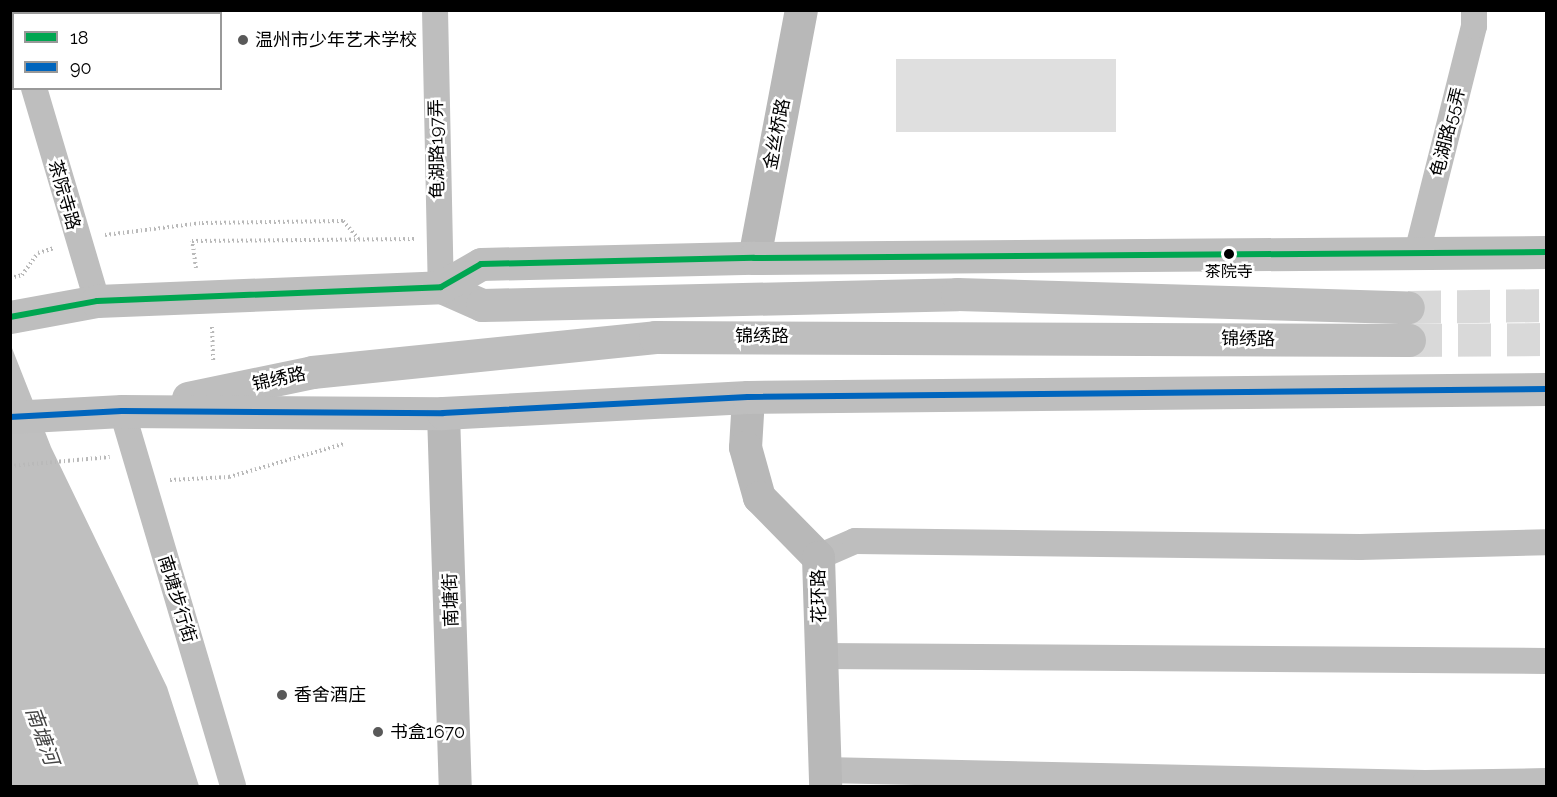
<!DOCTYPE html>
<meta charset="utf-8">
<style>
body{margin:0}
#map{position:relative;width:1557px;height:797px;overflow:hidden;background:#fff;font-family:Raleway,"Noto Sans SC",sans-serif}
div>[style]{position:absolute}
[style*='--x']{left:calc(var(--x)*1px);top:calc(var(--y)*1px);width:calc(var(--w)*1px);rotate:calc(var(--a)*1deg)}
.water>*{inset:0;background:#bfbfbf}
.building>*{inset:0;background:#dfdfdf;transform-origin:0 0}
.primary-tunnel>*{height:33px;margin-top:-16.5px;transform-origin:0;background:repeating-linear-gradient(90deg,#d9d9d9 0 33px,transparent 0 49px)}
.path>*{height:4px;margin-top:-2px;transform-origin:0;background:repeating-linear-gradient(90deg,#b9b9b9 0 1.5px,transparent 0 4.5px)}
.street>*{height:26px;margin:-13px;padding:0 13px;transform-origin:13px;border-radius:13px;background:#bebebe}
.secondary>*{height:33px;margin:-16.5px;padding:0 16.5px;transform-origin:16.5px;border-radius:16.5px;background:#b8b8b8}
.primary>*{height:33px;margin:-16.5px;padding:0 16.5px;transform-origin:16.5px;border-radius:16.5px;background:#bebebe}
.bus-1>*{height:6px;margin:-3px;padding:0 3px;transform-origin:3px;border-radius:3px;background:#00a651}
.bus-2>*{height:6px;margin:-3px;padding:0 3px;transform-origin:3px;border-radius:3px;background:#0065bd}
.dots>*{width:16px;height:16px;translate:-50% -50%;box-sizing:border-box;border:3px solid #fff;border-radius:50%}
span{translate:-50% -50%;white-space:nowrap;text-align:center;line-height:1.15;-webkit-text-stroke:5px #fff;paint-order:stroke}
.bus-label{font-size:16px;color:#000}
.poi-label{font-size:18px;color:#000}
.left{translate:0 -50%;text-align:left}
.street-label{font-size:18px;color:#000}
.water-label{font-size:20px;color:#444;font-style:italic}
.frame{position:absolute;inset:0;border:12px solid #000;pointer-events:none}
.legend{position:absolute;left:12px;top:12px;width:210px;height:78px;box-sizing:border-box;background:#fff;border:2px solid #999;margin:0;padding:8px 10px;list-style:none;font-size:18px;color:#000}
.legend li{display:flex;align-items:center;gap:12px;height:30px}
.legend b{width:30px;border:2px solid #999}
</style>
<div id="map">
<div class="water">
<i style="clip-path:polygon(10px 343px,51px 447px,167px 687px,199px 786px,11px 786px)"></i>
</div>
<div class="building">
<i style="left:896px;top:59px;width:220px;height:73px"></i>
</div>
<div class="primary-tunnel">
<i style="--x:1408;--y:307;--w:138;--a:-0.8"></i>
<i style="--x:1409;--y:340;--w:137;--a:-0.4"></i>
</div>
<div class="path">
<i style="--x:105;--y:235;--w:98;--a:-7.1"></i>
<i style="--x:202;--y:223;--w:141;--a:-0.8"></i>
<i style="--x:343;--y:221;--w:23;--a:49"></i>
<i style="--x:196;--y:268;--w:27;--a:-98"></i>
<i style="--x:192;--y:241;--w:222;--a:-0.5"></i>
<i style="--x:10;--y:278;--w:12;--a:-14"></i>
<i style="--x:22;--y:275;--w:27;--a:-54"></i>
<i style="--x:38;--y:253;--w:17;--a:-17"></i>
<i style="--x:212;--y:327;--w:35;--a:88"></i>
<i style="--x:10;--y:466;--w:100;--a:-5.1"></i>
<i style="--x:170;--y:480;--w:59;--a:-2.9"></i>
<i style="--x:229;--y:477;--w:119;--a:-16.1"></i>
</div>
<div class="street">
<i style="--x:435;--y:10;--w:277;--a:88.8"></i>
<i style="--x:10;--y:24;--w:8;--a:60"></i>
<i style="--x:34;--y:88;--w:222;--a:73.5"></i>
<i style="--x:1417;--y:253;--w:234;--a:-75.9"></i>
<i style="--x:1474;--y:26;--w:16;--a:-90"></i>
<i style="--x:122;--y:411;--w:391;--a:73.5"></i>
<i style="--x:818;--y:557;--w:40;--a:-23.4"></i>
<i style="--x:855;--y:541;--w:505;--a:0.68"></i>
<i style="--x:1360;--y:547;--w:186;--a:-1.5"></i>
<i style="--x:820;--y:656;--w:726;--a:0.39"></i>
<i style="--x:824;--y:770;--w:601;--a:1.24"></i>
<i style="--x:1425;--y:783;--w:121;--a:-0.9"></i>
</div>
<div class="secondary">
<i style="--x:754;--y:258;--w:252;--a:-79.3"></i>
<i style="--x:748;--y:397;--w:50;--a:93.4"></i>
<i style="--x:745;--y:447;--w:52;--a:74.4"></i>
<i style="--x:759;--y:497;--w:84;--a:45.5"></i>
<i style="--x:818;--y:557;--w:229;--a:88.2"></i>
<i style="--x:443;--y:413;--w:373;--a:88.2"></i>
</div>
<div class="primary">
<i style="--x:441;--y:287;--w:45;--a:23.7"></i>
<i style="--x:482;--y:305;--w:475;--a:-1.3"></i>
<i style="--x:957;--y:294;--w:451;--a:1.7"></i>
<i style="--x:10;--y:317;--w:88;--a:-10.4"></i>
<i style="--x:97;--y:301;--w:344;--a:-2.3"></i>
<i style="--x:441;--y:287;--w:46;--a:-29.9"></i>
<i style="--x:481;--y:264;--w:273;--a:-1.3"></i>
<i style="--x:754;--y:258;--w:792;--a:-0.43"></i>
<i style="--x:188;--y:398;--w:127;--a:-11.8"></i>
<i style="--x:312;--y:372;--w:345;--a:-5.8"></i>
<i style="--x:655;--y:337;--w:754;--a:0.23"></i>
<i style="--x:10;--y:417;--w:112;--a:-3.1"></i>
<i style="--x:122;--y:411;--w:321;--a:0.4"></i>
<i style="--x:443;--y:413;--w:305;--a:-3"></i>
<i style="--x:748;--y:397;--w:798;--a:-0.57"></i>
</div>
<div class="bus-1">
<i style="--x:10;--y:317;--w:88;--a:-10.4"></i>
<i style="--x:97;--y:301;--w:344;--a:-2.3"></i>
<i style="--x:441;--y:287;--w:46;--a:-29.9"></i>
<i style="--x:481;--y:264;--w:273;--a:-1.3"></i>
<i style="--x:754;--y:258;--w:792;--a:-0.43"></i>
</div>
<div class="bus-2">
<i style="--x:10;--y:417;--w:112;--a:-3.1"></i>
<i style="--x:122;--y:411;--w:321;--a:0.4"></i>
<i style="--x:443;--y:413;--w:305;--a:-3"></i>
<i style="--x:748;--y:397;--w:798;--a:-0.57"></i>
</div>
<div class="dots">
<i style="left:243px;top:40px;background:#595959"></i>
<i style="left:1229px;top:254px;background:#000"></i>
<i style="left:282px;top:695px;background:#595959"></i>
<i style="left:378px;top:732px;background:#595959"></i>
</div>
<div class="bus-label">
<span style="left:1229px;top:272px">茶院寺</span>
</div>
<div class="poi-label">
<span class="left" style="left:255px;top:40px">温州市少年艺术学校</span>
<span class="left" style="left:294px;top:695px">香舍酒庄</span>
<span class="left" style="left:390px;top:732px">书盒1670</span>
</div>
<div class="street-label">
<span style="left:1448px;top:132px;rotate:-76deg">龟湖路55弄</span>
<span style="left:777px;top:134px;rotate:-79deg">金丝桥路</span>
<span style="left:437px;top:149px;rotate:-91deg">龟湖路197弄</span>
<span style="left:64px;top:195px;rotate:74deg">茶院寺路</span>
<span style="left:762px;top:336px">锦绣路</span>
<span style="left:1248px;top:339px;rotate:1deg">锦绣路</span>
<span style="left:279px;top:379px;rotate:-12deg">锦绣路</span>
<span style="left:819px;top:596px;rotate:-91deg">花环路</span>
<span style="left:177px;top:599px;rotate:73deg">南塘步行街</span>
<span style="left:451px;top:600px;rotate:-92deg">南塘街</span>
</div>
<div class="water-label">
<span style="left:42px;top:736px;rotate:70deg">南塘河</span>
</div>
<div class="frame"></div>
<ul class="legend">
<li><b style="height:8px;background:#00a651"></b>18</li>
<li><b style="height:8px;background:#0065bd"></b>90</li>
</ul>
</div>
